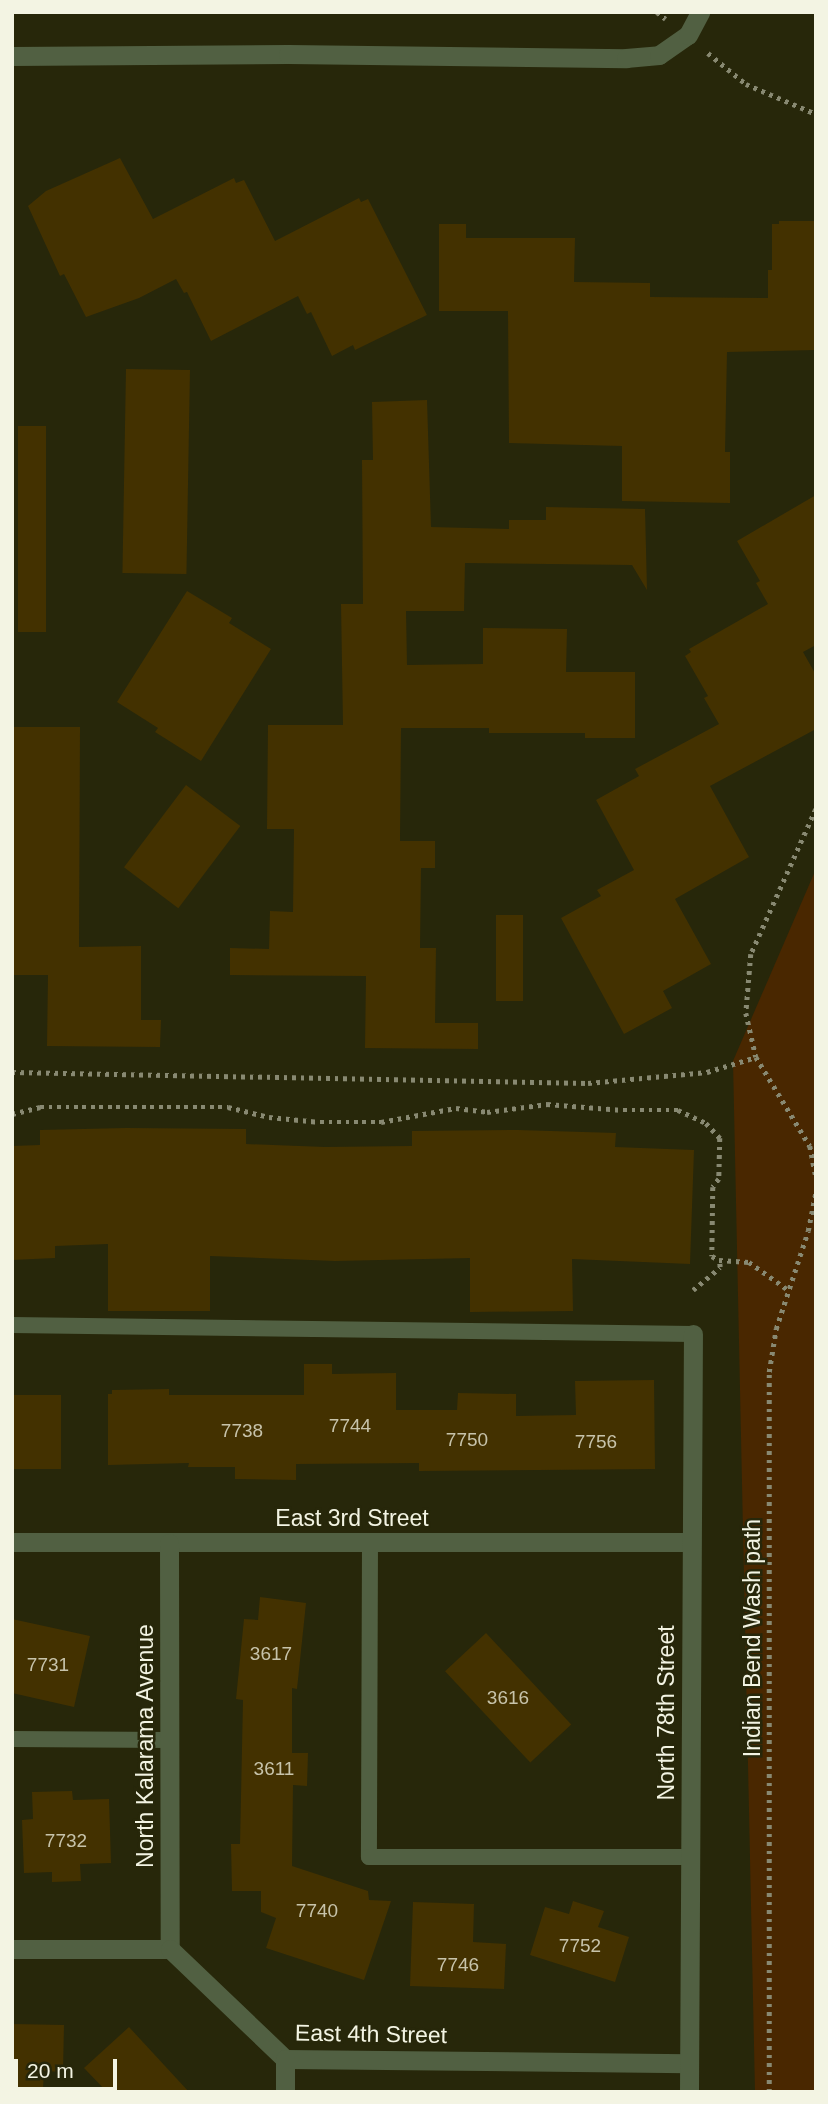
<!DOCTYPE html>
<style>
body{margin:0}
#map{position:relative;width:828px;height:2104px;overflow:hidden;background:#27270a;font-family:Arial,sans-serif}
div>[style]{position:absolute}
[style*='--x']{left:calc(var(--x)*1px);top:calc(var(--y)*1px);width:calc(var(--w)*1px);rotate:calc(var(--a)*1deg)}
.green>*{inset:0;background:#492700}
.building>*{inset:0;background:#433100;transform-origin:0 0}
.path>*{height:4.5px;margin-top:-2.25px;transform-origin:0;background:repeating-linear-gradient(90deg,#888972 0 3.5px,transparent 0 8.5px)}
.service>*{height:16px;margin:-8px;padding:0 8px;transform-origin:8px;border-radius:8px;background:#516042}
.minor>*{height:19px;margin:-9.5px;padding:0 9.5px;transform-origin:9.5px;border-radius:9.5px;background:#516042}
span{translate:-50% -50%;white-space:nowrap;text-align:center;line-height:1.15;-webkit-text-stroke:5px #27270a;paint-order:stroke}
.number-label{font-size:19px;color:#c7c3aa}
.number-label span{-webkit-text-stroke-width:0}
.street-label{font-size:23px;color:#f3f4e3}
.frame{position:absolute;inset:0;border:14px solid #f3f4e3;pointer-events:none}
.scale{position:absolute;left:14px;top:2059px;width:103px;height:32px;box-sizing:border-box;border:4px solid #f3f4e3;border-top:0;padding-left:9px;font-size:21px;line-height:24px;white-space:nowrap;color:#f3f4e3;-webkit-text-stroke:5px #27270a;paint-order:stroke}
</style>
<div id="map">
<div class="green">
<i style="clip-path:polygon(816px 869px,816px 2092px,755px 2092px,733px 1061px)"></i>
</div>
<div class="building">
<i style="clip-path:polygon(120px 158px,153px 219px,234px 178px,236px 183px,244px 180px,275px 241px,359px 198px,361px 202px,368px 199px,427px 315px,355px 350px,353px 345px,332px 356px,311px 312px,307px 314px,298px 296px,211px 341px,187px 292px,184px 293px,176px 279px,139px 298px,86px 317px,64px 274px,60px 276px,28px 206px,46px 191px)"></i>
<i style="clip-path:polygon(779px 221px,816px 221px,815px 350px,727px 352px,725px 452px,730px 452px,730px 503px,622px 501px,622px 446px,509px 443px,508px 311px,439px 311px,439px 224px,466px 224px,466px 238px,575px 238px,574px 282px,650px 283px,650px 297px,768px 298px,768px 270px,772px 270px,772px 224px,779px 224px)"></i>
<i style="left:126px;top:369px;width:64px;height:204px;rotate:1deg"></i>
<i style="clip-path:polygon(427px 400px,431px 527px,509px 529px,509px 520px,546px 520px,546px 507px,645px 509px,647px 590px,632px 565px,465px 563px,464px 611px,406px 611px,407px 665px,483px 664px,483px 628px,567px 629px,566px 672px,635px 672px,635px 738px,585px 738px,585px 733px,489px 733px,489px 728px,401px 728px,400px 841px,435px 841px,435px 868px,421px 868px,420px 948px,436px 948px,435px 1023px,478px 1023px,478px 1049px,365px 1048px,366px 976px,230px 975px,230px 948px,269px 949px,270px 911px,293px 912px,294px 829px,267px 829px,268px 725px,343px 725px,341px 604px,363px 604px,362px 460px,373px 460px,372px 402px)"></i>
<i style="left:18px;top:426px;width:28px;height:206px"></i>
<i style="clip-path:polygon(816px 495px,816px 645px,803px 652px,816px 675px,816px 729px,710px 786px,749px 857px,675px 899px,711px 964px,663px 991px,672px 1008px,624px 1034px,561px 918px,601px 896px,597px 890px,634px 870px,596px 800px,639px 776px,635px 769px,719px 724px,704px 698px,708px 696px,685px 656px,691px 652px,689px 649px,768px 604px,756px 583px,760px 581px,737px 541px)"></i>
<i style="clip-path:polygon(187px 591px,232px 618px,229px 623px,271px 649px,201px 761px,155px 732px,158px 728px,117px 702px)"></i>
<i style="clip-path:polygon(14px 727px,80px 727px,79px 947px,141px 946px,141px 1020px,161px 1020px,160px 1047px,47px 1046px,48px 975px,12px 975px)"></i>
<i style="left:186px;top:785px;width:68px;height:103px;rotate:37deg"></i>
<i style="left:496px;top:915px;width:27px;height:86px"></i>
<i style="clip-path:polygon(126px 1128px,246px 1129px,246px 1144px,325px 1147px,412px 1146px,412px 1131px,518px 1130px,616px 1133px,615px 1147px,694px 1150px,690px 1264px,572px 1259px,573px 1311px,470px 1312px,470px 1258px,335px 1261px,210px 1256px,210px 1311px,108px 1311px,108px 1244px,55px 1246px,55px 1258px,12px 1260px,12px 1146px,40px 1145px,40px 1130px)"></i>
<i style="clip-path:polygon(304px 1364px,332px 1364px,332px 1374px,396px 1373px,396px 1410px,457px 1410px,458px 1393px,516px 1394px,516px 1416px,576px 1415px,575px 1381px,654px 1380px,655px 1469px,419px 1471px,419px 1463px,296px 1464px,296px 1480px,235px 1479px,235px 1467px,188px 1467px,189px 1463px,108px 1465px,108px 1394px,112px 1394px,112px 1390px,169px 1389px,169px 1395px,304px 1395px)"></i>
<i style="left:12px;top:1395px;width:49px;height:74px"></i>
<i style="clip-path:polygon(260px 1597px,306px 1603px,297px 1689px,292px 1688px,292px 1753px,308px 1753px,307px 1786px,293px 1785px,292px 1866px,368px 1891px,369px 1900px,391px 1901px,364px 1980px,266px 1948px,276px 1918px,261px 1912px,261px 1891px,232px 1891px,231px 1844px,240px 1844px,243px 1700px,236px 1699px,244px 1619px,258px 1620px)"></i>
<i style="clip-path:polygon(12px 1619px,90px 1636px,74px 1707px,12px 1693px)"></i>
<i style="left:486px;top:1633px;width:125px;height:56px;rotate:47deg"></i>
<i style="clip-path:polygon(72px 1791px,73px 1800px,109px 1799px,111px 1863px,80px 1864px,81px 1881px,52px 1882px,52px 1872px,24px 1873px,22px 1820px,33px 1819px,32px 1792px)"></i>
<i style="clip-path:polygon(573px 1901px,604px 1911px,598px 1927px,629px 1937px,615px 1982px,530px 1955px,545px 1907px,569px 1914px)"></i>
<i style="clip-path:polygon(413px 1902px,474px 1904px,473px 1942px,506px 1944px,504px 1989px,410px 1986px)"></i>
<i style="clip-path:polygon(12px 2024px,64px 2025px,63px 2072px,44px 2071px,43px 2089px,12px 2089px)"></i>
<i style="clip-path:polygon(129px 2027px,189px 2092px,107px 2092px,84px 2068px)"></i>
</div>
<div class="path">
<i style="--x:657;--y:12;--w:11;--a:38"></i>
<i style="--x:708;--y:53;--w:49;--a:39.2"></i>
<i style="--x:746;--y:84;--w:76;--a:23.2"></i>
<i style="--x:816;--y:809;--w:159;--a:114.1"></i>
<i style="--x:751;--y:954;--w:59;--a:94.8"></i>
<i style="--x:746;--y:1013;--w:45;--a:77.2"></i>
<i style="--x:756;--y:1057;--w:104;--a:58.8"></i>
<i style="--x:810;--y:1146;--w:31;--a:79"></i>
<i style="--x:12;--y:1072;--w:576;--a:1.09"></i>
<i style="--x:588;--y:1083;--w:120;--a:-5.3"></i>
<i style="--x:707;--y:1072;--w:51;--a:-17"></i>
<i style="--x:12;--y:1114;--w:29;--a:-14"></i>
<i style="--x:40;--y:1107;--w:188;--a:0"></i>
<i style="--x:228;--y:1107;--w:42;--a:13.7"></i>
<i style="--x:269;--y:1117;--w:51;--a:5.6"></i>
<i style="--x:320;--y:1122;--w:61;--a:0"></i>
<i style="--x:381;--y:1122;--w:76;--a:-10.6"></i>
<i style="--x:456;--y:1108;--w:31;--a:7"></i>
<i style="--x:487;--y:1112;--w:61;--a:-7.6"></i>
<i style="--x:547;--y:1104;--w:76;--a:4.5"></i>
<i style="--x:623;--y:1110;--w:55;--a:0"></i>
<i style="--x:678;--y:1110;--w:31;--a:25"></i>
<i style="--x:706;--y:1123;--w:21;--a:47"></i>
<i style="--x:720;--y:1138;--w:41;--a:91.4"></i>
<i style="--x:719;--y:1179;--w:10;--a:127"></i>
<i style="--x:713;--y:1187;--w:69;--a:90.8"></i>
<i style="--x:712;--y:1256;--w:8;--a:30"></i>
<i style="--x:719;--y:1260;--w:30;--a:4"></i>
<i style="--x:749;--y:1262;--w:47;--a:35.4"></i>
<i style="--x:693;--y:1290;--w:35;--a:-40"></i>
<i style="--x:720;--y:1267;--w:7;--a:-98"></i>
<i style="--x:769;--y:2092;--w:720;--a:-90"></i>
<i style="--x:769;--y:1372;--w:44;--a:-80.8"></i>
<i style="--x:776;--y:1329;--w:103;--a:-71.9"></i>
<i style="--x:808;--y:1231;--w:41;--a:-78.7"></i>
</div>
<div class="service">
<i style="--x:12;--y:1325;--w:681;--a:0.76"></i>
<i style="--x:370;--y:1542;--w:315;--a:90.2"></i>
<i style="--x:369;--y:1857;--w:320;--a:0"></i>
<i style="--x:12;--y:1739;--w:157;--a:0.4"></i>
</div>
<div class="minor">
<i style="--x:12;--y:56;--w:276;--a:-0.4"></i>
<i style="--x:288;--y:54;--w:338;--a:0.7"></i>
<i style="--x:626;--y:58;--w:33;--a:-5"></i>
<i style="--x:659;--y:55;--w:35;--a:-35"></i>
<i style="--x:688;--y:35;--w:26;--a:-62"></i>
<i style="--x:12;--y:1542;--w:679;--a:0"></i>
<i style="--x:169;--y:1543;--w:406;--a:89.9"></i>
<i style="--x:12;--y:1949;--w:158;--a:0"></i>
<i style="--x:170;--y:1949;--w:159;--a:43.7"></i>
<i style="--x:285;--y:2059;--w:403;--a:0.6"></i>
<i style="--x:285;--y:2092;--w:33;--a:-90"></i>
<i style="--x:689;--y:2092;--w:758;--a:-89.7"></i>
</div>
<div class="number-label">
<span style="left:350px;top:1426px">7744</span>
<span style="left:242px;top:1431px">7738</span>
<span style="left:467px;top:1440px">7750</span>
<span style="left:596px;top:1442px">7756</span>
<span style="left:271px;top:1654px">3617</span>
<span style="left:48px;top:1665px">7731</span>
<span style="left:508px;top:1698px">3616</span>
<span style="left:274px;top:1769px">3611</span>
<span style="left:66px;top:1841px">7732</span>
<span style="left:317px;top:1911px">7740</span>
<span style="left:580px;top:1946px">7752</span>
<span style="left:458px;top:1965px">7746</span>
</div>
<div class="street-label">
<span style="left:352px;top:1518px">East 3rd Street</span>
<span style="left:752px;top:1638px;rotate:-90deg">Indian Bend Wash path</span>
<span style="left:666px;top:1713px;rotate:-90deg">North 78th Street</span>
<span style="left:145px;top:1746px;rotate:-90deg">North Kalarama Avenue</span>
<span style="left:371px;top:2034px;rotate:1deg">East 4th Street</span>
</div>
<div class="frame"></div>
<div class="scale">20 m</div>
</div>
